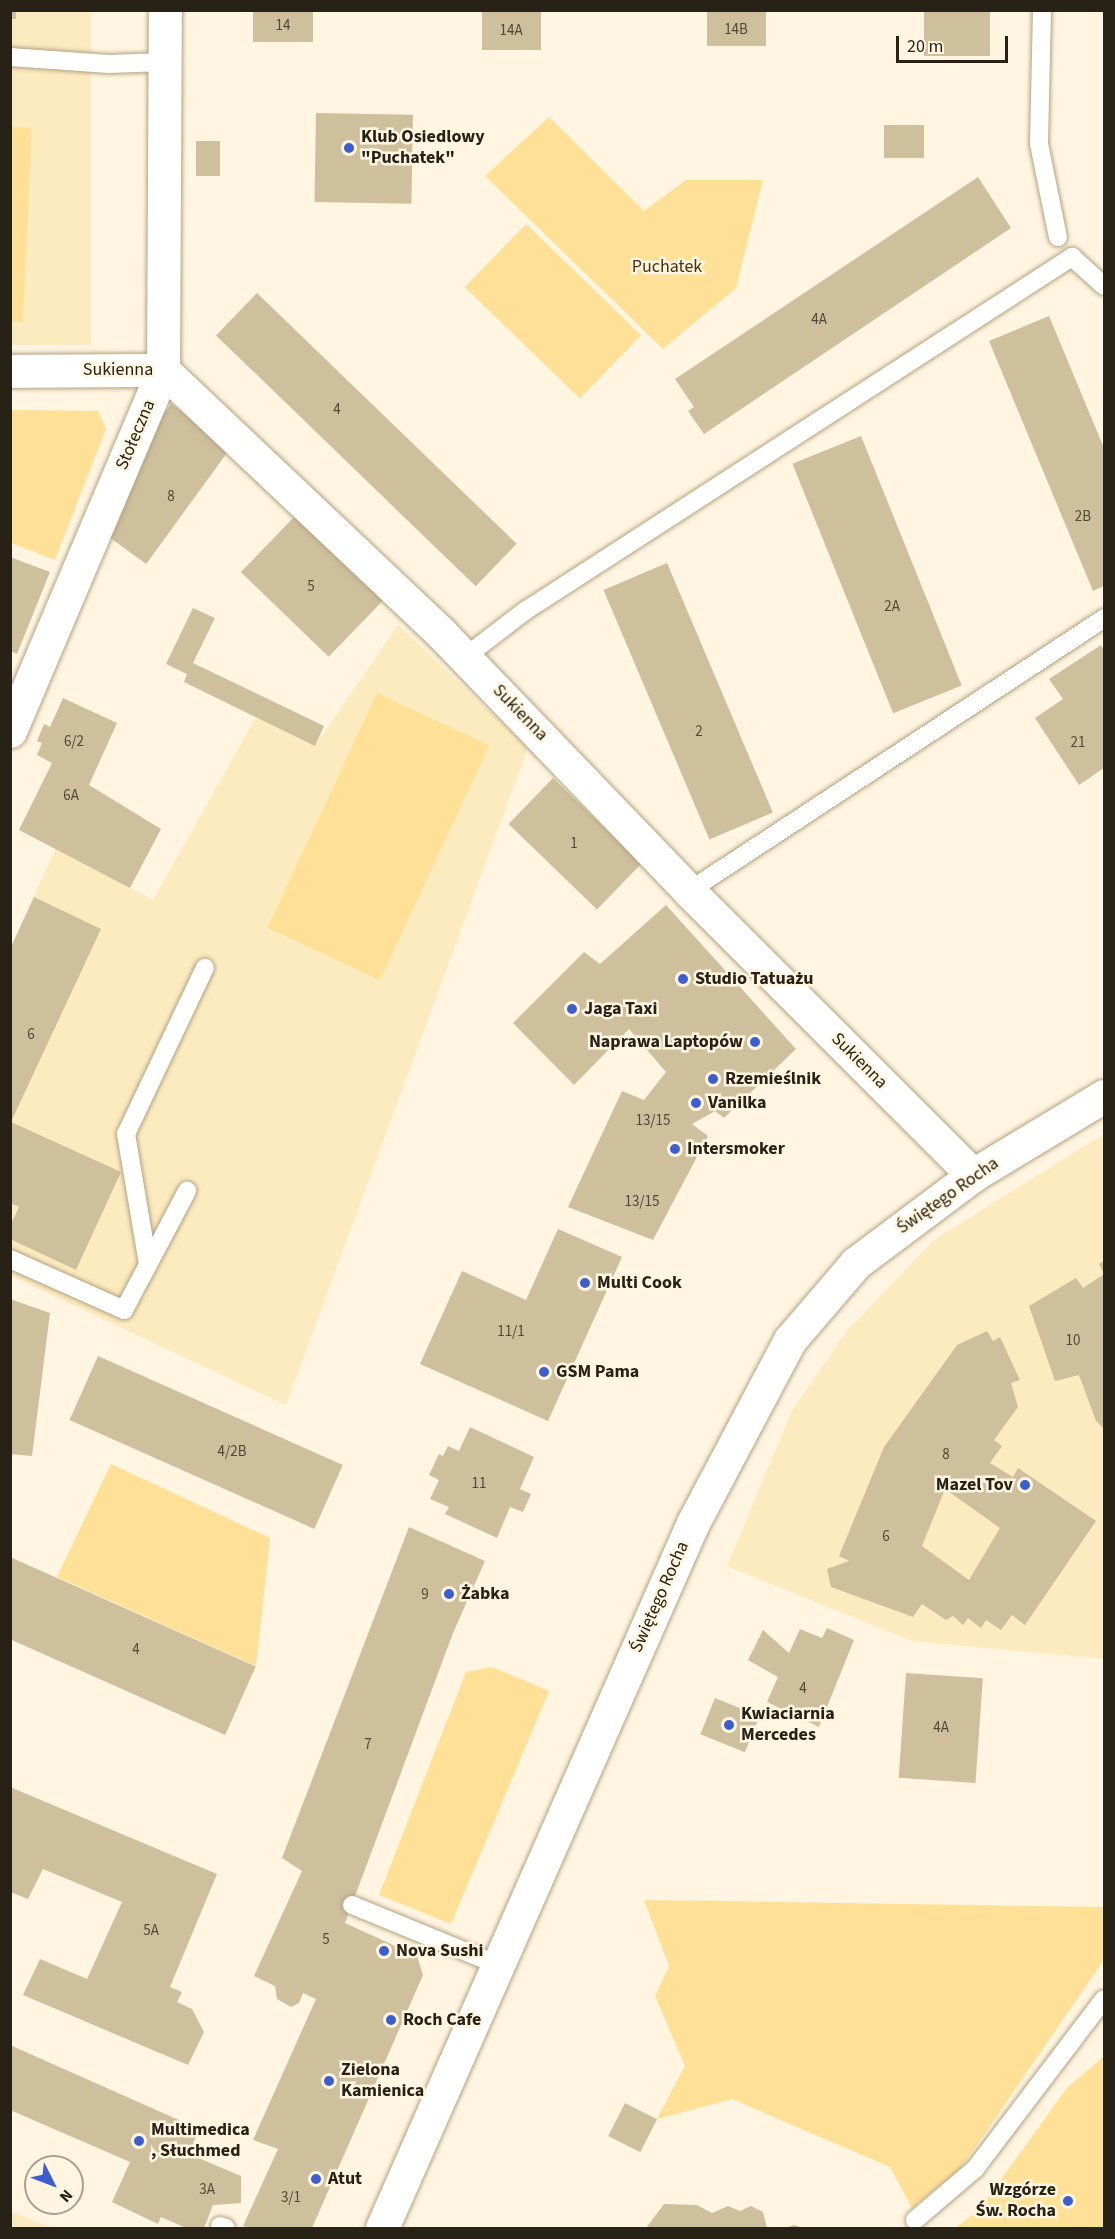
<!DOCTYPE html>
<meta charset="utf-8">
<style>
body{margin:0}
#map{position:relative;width:1115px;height:2239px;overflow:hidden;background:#fff5e0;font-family:"Source Sans 3",sans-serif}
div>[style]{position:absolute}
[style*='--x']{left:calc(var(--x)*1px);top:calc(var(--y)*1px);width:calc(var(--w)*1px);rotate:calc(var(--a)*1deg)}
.built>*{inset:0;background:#fdebc0;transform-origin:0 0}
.green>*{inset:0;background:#ffe097;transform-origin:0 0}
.building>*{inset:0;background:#cebf9d;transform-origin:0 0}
.roads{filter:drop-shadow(0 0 2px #b2a382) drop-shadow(0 0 2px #b2a382)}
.lane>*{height:18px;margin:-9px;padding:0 9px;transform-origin:9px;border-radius:9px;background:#fff}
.street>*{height:33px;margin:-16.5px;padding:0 16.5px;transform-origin:16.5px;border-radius:16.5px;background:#fff}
.secondary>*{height:33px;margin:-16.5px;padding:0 16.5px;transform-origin:16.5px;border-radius:16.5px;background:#fff}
.dots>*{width:16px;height:16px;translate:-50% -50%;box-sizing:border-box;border:3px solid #fff5e0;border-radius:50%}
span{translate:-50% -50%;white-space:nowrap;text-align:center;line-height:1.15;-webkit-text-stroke:5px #fff5e0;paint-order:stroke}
.number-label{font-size:15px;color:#514937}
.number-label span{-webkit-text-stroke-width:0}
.poi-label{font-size:18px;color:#272215;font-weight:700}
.left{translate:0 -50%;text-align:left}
.right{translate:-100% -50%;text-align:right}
.park-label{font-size:18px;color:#44350d}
.street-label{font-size:18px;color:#272215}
.frame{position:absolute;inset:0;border:12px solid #272215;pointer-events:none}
.north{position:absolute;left:24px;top:2155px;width:60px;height:60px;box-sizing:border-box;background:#fff5e0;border:2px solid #a9a18f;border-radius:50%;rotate:132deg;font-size:16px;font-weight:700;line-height:24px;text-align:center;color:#272215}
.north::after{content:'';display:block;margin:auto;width:21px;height:27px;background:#3c5ecf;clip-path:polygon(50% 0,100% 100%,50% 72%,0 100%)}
.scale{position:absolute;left:896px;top:36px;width:112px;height:27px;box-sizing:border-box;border:3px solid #272215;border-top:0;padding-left:8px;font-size:18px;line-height:21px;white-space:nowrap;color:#272215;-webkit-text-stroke:4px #fff5e0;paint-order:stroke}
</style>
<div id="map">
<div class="built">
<i style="left:11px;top:11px;width:80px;height:334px"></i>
<i style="clip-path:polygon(398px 625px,528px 748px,286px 1405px,11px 1276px,11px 947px,56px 848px,153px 900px,256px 717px,315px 746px)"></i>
<i style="clip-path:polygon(1104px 1134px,1104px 1659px,912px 1641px,727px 1566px,792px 1411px,846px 1332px,934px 1240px)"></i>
<i style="clip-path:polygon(10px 2211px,11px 2211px,52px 2228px,11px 2228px)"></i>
</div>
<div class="green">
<i style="clip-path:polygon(549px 117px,644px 211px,686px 180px,763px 180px,736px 288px,663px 349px,485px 176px)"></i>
<i style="clip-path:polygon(11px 127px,32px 128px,23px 322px,11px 321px)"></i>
<i style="left:526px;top:224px;width:160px;height:88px;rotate:44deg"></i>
<i style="clip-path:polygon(10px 410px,98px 411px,106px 429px,55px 560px,11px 543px)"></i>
<i style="left:377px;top:693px;width:124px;height:259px;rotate:25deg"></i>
<i style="clip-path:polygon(111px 1464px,270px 1538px,256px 1666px,57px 1577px)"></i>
<i style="clip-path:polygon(492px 1667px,549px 1691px,451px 1924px,379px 1895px,466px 1672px)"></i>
<i style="clip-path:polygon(644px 1900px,1104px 1907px,1104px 1960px,961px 2168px,912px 2208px,890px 2167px,732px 2099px,657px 2119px,685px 2066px,655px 1996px,669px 1966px)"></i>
<i style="clip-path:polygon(1104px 2056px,1104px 2228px,955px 2228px,979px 2210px,1067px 2088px)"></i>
</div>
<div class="building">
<i style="left:10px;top:10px;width:6px;height:9px"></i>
<i style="left:253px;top:10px;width:60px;height:32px"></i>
<i style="left:482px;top:10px;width:59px;height:40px"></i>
<i style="left:707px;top:10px;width:59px;height:36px"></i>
<i style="left:924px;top:10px;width:66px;height:46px"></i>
<i style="left:316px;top:113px;width:97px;height:89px;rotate:1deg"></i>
<i style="left:884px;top:125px;width:40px;height:33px"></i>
<i style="left:196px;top:141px;width:24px;height:35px"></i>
<i style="clip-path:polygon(978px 177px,1011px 228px,704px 434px,688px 411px,694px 407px,675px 379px)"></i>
<i style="left:257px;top:293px;width:361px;height:59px;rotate:44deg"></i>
<i style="clip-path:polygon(1049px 316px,1104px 448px,1104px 586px,1093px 591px,989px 341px)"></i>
<i style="left:171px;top:404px;width:74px;height:144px;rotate:36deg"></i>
<i style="left:861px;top:436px;width:269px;height:74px;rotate:68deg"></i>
<i style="left:295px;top:516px;width:122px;height:78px;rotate:44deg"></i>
<i style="clip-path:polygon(10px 557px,50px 572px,17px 654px,10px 651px)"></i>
<i style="left:667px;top:563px;width:271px;height:69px;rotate:67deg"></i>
<i style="clip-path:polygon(193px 608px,215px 618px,193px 663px,324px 726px,315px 746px,184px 682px,187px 674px,166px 664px)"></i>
<i style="clip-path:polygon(1101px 645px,1104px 650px,1104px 768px,1079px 785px,1035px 718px,1063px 699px,1049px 679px)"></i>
<i style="clip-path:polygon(63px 698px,117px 723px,89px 785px,161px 829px,130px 888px,19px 830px,52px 763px,37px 755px,42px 743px,37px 741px,44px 724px,50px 727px)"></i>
<i style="left:553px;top:778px;width:123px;height:64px;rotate:44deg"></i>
<i style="clip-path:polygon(34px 897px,101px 929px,11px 1122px,121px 1172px,76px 1270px,10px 1239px,10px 1226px,19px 1207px,10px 1203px,10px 949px)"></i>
<i style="clip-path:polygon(666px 905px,796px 1049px,724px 1118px,715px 1111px,692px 1124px,708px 1136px,653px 1240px,568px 1207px,622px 1091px,644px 1100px,666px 1072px,629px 1029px,574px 1085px,513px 1023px,584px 952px,600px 964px)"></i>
<i style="clip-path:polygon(558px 1229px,622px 1257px,548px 1421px,420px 1364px,462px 1271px,526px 1300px)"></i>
<i style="clip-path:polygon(1104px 1261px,1104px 1429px,1096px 1421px,1079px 1375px,1055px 1381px,1029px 1306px,1076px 1278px,1083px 1288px,1104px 1274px,1099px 1264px)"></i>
<i style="clip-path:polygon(10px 1299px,50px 1313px,32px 1456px,10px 1454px)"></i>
<i style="clip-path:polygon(evenodd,987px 1331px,993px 1341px,1000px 1337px,1020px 1380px,1011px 1383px,1018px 1407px,994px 1440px,1002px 1446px,990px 1463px,1013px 1477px,1018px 1468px,1096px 1521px,1025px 1625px,1012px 1615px,1001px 1630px,986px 1620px,981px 1628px,968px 1618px,963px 1625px,953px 1616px,946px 1620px,922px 1604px,913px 1617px,831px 1587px,827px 1569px,849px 1561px,839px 1556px,884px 1447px,957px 1345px,987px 1331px,945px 1489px,1000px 1528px,969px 1580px,922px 1546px,945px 1489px)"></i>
<i style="left:98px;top:1356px;width:268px;height:70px;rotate:24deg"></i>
<i style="clip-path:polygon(470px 1427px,534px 1457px,520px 1489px,531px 1494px,523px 1512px,510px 1507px,497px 1538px,445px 1514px,449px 1507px,430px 1499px,439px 1480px,429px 1475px,439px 1454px,443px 1456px,448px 1446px,459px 1451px)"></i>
<i style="clip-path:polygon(409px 1527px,485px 1561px,453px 1633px,345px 1923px,417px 1956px,423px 1975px,312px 2228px,249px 2228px,243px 2226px,278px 2149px,253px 2140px,316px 1999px,303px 1993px,299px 2003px,291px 2007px,277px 1999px,275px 1986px,254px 1976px,302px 1871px,282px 1858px)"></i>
<i style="left:10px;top:1557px;width:269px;height:75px;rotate:24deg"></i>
<i style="clip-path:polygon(827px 1628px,854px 1640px,819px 1727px,767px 1702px,778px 1677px,748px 1660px,763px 1630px,789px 1653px,800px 1629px,822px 1638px)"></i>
<i style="left:906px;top:1673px;width:77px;height:105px;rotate:4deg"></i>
<i style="left:715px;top:1698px;width:48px;height:39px;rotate:22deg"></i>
<i style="clip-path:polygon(10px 1787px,217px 1874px,170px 1987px,182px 1992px,177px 2002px,192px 2009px,204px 2032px,188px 2065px,23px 1995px,40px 1959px,87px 1979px,122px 1902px,43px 1869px,28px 1899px,10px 1892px)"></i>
<i style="clip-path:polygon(10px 2045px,199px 2129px,189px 2154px,241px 2176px,241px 2203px,213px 2205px,204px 2228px,186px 2228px,161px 2217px,158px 2224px,112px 2202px,130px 2162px,10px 2110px)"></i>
<i style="left:625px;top:2103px;width:36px;height:37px;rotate:27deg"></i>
<i style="clip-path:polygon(664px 2204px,697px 2205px,712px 2213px,728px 2206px,740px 2211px,751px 2206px,763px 2212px,767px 2228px,646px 2228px)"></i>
<i style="clip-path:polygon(794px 2225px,803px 2228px,785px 2228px)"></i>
</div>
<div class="roads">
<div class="lane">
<i style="--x:1042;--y:10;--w:134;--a:91.3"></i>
<i style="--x:1039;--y:144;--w:95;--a:78.5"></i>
<i style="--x:10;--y:57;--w:99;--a:4"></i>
<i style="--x:109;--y:64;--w:56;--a:-2"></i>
<i style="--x:465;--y:657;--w:76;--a:-37.5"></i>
<i style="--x:525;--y:611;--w:652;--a:-32.91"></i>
<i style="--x:1072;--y:257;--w:43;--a:42.2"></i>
<i style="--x:689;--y:891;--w:497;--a:-33.3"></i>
<i style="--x:10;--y:1259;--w:125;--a:24.1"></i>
<i style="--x:124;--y:1310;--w:135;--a:-62.1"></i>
<i style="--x:148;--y:1264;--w:132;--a:-99.6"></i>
<i style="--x:126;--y:1134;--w:184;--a:-64.6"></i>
<i style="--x:352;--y:1905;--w:158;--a:22.3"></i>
<i style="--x:915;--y:2220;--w:79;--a:-40.4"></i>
<i style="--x:975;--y:2169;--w:213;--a:-52.8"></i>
<i style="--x:220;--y:2226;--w:6;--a:18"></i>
</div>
<div class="street">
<i style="--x:10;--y:371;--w:153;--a:-0.4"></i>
<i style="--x:163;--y:370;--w:383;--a:43.4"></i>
<i style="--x:441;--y:633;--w:358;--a:46.1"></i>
<i style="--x:689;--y:891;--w:402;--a:45"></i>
<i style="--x:10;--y:731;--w:392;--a:-67"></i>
<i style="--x:163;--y:370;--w:360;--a:-89.7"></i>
</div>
<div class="secondary">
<i style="--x:382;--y:2228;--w:771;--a:-66.2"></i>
<i style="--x:693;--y:1523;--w:207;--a:-62.1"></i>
<i style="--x:790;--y:1340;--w:101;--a:-49.4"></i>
<i style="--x:856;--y:1263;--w:146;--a:-36.9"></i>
<i style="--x:973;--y:1175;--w:153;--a:-31.1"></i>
</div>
</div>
<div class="dots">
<i style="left:349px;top:148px;background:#3c5ecf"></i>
<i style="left:683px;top:979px;background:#3c5ecf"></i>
<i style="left:572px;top:1009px;background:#3c5ecf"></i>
<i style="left:755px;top:1042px;background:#3c5ecf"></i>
<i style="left:713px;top:1079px;background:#3c5ecf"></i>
<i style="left:696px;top:1103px;background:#3c5ecf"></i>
<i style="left:675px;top:1149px;background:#3c5ecf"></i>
<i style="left:585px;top:1283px;background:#3c5ecf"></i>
<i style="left:544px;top:1372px;background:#3c5ecf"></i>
<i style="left:1025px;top:1485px;background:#3c5ecf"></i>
<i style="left:449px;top:1594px;background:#3c5ecf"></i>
<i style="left:729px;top:1725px;background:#3c5ecf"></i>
<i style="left:384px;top:1951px;background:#3c5ecf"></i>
<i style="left:391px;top:2020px;background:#3c5ecf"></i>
<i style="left:329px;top:2081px;background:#3c5ecf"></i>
<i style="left:139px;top:2141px;background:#3c5ecf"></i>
<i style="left:316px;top:2179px;background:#3c5ecf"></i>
<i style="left:1068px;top:2201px;background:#3c5ecf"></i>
</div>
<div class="number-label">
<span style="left:283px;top:26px">14</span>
<span style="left:736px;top:30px">14B</span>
<span style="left:511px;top:31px">14A</span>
<span style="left:819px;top:320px">4A</span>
<span style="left:337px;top:410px">4</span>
<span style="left:171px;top:497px">8</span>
<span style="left:1083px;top:517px">2B</span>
<span style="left:311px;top:587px">5</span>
<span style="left:892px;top:607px">2A</span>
<span style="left:699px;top:732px">2</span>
<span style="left:74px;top:742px">6/2</span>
<span style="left:1078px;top:743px">21</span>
<span style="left:71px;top:796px">6A</span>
<span style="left:574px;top:844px">1</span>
<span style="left:31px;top:1035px">6</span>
<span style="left:653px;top:1121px">13/15</span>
<span style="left:642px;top:1202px">13/15</span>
<span style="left:511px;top:1332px">11/1</span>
<span style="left:1073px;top:1341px">10</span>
<span style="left:232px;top:1452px">4/2B</span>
<span style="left:946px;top:1455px">8</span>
<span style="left:479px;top:1484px">11</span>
<span style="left:886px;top:1537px">6</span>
<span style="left:425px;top:1595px">9</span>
<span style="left:136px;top:1650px">4</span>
<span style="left:803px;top:1689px">4</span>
<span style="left:941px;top:1728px">4A</span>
<span style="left:368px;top:1745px">7</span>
<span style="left:151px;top:1931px">5A</span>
<span style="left:326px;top:1940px">5</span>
<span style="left:207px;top:2190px">3A</span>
<span style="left:291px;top:2198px">3/1</span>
</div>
<div class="poi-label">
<span class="left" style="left:361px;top:148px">Klub Osiedlowy<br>"Puchatek"</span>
<span class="left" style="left:695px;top:979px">Studio Tatuażu</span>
<span class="left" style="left:584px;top:1009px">Jaga Taxi</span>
<span class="right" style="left:743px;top:1042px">Naprawa Laptopów</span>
<span class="left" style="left:725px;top:1079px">Rzemieślnik</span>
<span class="left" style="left:708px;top:1103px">Vanilka</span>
<span class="left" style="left:687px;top:1149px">Intersmoker</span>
<span class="left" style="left:597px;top:1283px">Multi Cook</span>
<span class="left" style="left:556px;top:1372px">GSM Pama</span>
<span class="right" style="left:1013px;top:1485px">Mazel Tov</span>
<span class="left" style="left:461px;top:1594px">Żabka</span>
<span class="left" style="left:741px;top:1725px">Kwiaciarnia<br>Mercedes</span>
<span class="left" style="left:396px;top:1951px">Nova Sushi</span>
<span class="left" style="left:403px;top:2020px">Roch Cafe</span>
<span class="left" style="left:341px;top:2081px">Zielona<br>Kamienica</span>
<span class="left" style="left:151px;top:2141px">Multimedica<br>, Słuchmed</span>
<span class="left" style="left:328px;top:2179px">Atut</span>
<span class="right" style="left:1056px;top:2201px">Wzgórze<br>Św. Rocha</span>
</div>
<div class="park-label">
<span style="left:667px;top:267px">Puchatek</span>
</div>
<div class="street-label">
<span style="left:118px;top:370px">Sukienna</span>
<span style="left:136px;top:435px;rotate:-67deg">Stołeczna</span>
<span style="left:520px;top:713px;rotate:46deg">Sukienna</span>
<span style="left:859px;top:1061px;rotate:45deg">Sukienna</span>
<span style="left:948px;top:1196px;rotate:-35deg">Świętego Rocha</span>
<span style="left:660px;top:1597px;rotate:-66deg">Świętego Rocha</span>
</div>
<div class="frame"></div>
<div class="north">N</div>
<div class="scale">20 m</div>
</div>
